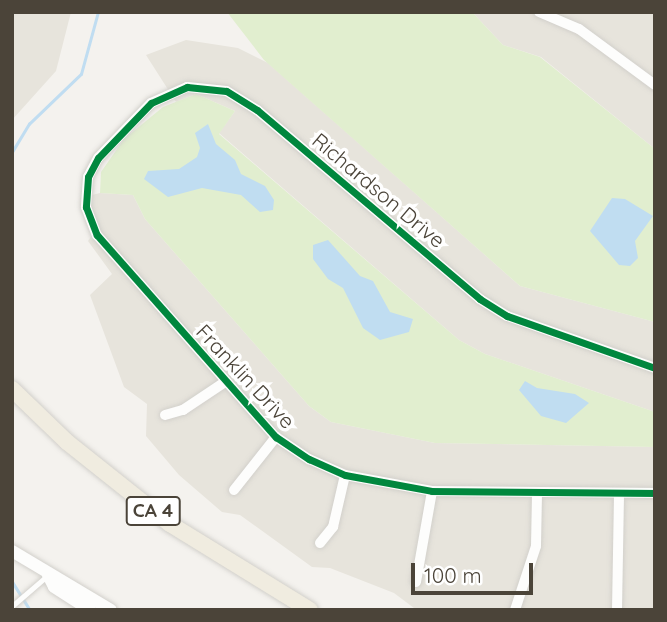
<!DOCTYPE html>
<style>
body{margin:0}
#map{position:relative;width:667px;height:622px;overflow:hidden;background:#f4f2ee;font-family:Quicksand,sans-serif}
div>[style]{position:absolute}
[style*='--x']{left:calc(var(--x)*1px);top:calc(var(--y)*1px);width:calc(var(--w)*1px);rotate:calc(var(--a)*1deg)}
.residential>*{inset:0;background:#e7e4dc}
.green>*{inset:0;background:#e1eecf}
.water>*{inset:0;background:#c0ddf1}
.stream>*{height:2.5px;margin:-1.25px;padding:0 1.25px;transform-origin:1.25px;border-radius:1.25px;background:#c0ddf1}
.roads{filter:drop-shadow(0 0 2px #d2d0cb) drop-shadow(0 0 2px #d2d0cb)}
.service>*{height:5px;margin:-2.5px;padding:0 2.5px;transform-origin:2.5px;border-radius:2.5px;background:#fdfdfc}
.minor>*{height:10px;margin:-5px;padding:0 5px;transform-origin:5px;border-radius:5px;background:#fdfdfc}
.tertiary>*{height:12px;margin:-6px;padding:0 6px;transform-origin:6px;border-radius:6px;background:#fdfdfc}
.trunk>*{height:16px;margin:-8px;padding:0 8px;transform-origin:8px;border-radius:8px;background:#f0ece0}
.cycleway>*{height:7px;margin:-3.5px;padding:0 3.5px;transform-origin:3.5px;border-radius:3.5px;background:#00873e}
span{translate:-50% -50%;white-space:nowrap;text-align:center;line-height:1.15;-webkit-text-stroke:7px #fff;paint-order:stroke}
.shield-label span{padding:2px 5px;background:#fff;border:2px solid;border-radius:5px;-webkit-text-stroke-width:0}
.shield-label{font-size:19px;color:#4b4439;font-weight:700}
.street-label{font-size:21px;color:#4b4439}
.frame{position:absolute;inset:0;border:14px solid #4b4439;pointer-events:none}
.scale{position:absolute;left:411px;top:563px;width:122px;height:32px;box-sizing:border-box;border:4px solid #4b4439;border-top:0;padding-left:9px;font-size:21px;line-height:24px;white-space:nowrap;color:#4b4439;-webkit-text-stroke:5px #fff;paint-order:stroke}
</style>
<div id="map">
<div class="residential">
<i style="clip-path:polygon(12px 12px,71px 12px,56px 71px,12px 120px)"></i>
<i style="clip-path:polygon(472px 12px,655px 12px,655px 149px,541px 57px,503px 45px)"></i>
<i style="clip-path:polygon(186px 40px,238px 48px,268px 63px,520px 286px,655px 322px,655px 412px,485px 354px,459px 340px,219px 133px,235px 111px,196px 94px,176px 102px,146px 55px)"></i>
<i style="clip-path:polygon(100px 193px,133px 195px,145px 219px,309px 406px,331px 422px,435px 443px,655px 447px,655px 610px,414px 608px,394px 593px,330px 568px,312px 567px,240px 515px,222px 512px,179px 475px,146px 436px,147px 404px,124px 387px,90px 295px,112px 274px,88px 241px,93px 234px,80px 198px)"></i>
</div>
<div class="green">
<i style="clip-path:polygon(227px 12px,472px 12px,503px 45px,540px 57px,655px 149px,655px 322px,520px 286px,264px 60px)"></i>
<i style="clip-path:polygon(196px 94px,235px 111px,219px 134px,459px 340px,485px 354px,655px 412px,655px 447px,435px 443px,331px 422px,309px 406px,145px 219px,133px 195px,100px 193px,101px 172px,124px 139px,163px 107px)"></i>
</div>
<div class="water">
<i style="clip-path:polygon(208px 124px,216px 144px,235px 160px,241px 174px,265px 186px,274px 200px,273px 210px,260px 212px,241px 195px,202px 188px,168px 197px,144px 179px,148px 171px,179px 169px,197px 157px,200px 148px,195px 133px)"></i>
<i style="clip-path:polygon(612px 198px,625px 199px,653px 216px,635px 241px,638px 258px,630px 266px,619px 265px,590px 231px)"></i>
<i style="clip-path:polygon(328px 240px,360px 276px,373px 281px,390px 312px,413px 319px,409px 332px,380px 340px,363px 328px,343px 288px,328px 279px,313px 259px,313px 245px)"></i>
<i style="clip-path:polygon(525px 381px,537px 388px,575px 394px,589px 403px,566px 423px,541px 416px,519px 390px)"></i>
</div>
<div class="stream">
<i style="--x:12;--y:152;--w:33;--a:-59"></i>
<i style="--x:29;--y:124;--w:72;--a:-43.9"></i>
<i style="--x:81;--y:74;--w:64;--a:-74.7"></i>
<i style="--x:12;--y:581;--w:34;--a:58"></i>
</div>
<div class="roads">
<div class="service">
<i style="--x:12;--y:606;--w:48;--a:-40.7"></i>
</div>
<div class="minor">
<i style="--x:539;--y:12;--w:43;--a:23"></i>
<i style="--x:579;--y:29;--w:94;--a:36.4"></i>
<i style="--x:655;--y:368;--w:157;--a:-160.6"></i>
<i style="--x:507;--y:316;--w:32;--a:-148"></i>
<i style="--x:480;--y:299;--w:292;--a:-139.7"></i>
<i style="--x:257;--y:110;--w:36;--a:-148"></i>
<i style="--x:226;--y:91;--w:39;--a:-174"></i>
<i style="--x:187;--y:87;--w:39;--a:156"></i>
<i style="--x:151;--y:103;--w:76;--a:133.9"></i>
<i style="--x:98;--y:158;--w:21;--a:118"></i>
<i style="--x:88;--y:177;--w:30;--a:94"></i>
<i style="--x:86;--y:207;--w:30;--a:69"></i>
<i style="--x:97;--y:235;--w:270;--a:48.5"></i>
<i style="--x:276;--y:437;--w:40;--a:34"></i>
<i style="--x:309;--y:459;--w:39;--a:24"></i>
<i style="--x:345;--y:475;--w:88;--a:10.4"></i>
<i style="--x:432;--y:491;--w:223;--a:0.5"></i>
<i style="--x:165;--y:415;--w:19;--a:-16"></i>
<i style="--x:183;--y:410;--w:50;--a:-33.7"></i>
<i style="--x:234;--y:490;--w:68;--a:-51.6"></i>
<i style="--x:320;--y:543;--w:21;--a:-51"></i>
<i style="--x:333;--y:527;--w:53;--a:-77"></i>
<i style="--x:416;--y:582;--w:92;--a:-80"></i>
<i style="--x:515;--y:610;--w:67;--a:-71.8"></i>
<i style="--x:536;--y:546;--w:53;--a:-88.9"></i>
<i style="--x:617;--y:610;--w:117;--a:-89"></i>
</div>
<div class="tertiary">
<i style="--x:12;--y:551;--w:115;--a:30.8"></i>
<i style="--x:48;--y:575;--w:13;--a:63"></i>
<i style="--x:54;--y:587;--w:43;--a:32.6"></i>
</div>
<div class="trunk">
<i style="--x:12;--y:389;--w:76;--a:43.9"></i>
<i style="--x:67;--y:442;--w:132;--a:38.5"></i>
<i style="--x:170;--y:524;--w:164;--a:31.6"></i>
</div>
</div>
<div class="cycleway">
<i style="--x:655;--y:368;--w:157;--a:-160.6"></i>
<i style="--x:507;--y:316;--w:32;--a:-148"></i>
<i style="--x:480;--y:299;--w:292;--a:-139.7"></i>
<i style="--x:257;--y:110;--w:36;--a:-148"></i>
<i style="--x:226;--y:91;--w:39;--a:-174"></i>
<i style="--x:187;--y:87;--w:39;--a:156"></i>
<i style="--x:151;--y:103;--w:76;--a:133.9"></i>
<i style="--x:98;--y:158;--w:21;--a:118"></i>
<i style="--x:88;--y:177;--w:30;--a:94"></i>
<i style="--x:86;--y:207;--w:30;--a:69"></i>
<i style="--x:97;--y:235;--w:270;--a:48.5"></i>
<i style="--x:276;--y:437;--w:40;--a:34"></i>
<i style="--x:309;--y:459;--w:39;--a:24"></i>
<i style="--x:345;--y:475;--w:88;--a:10.4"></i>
<i style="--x:432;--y:491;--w:223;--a:0.5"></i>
</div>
<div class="shield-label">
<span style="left:153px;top:511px">CA 4</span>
</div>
<div class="street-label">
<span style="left:379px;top:190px;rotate:40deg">Richardson Drive</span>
<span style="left:246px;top:376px;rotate:47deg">Franklin Drive</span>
</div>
<div class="frame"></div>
<div class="scale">100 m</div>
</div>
